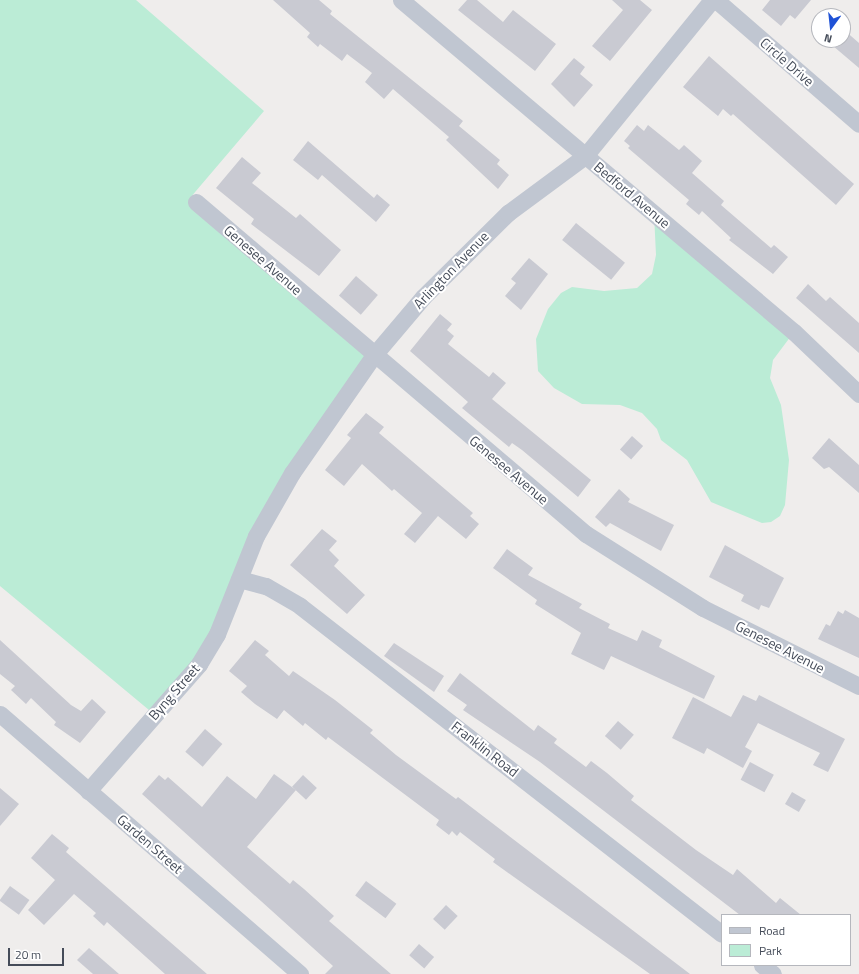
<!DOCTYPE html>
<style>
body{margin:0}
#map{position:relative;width:859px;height:974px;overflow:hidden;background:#efedec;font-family:"Titillium Web",sans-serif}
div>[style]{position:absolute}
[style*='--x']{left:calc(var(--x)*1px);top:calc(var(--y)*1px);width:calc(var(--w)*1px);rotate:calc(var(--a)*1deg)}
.green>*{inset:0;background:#bbecd6}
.building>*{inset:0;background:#c9cad2;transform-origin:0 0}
.street>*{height:17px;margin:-8.5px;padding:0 8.5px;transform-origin:8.5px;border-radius:8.5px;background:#c0c6d1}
span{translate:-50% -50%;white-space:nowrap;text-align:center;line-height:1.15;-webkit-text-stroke:4px #fff;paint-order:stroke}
.street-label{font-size:14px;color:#454c59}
.legend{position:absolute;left:721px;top:914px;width:130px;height:52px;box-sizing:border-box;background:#fff;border:1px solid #b5b7bd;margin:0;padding:5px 7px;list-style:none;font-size:12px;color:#454c59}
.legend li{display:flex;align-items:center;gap:8px;height:20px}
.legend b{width:20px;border:1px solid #b5b7bd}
.north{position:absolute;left:811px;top:8px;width:40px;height:40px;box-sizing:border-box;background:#fff;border:1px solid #b5b7bd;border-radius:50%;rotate:195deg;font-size:11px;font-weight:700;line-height:16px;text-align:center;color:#454c59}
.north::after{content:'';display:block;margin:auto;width:14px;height:18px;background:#1f52d6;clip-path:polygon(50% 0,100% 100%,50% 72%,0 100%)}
.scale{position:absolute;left:8px;top:948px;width:56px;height:18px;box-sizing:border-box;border:2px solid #454c59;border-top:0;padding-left:5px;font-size:12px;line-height:14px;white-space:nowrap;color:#454c59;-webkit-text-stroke:3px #fff;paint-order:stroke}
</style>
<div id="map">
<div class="green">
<i style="clip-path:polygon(0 0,136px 0,264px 111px,190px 198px,374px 355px,292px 473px,217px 634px,155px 715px,0 586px)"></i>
<i style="clip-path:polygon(654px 214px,794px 332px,773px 360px,770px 378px,781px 405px,789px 460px,785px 505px,780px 516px,771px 522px,762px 523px,711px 502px,687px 460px,661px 440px,657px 429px,642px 413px,620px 405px,582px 404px,554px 388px,538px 371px,536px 339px,548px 309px,561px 293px,572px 287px,604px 291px,637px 288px,652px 274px,656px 255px)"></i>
</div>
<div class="building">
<i style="clip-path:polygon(273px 0,319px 0,332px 11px,330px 14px,463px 121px,459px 126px,500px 160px,497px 164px,509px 175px,498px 189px,446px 140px,449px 137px,393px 89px,384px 99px,365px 82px,372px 73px,347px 54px,342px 61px,320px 44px,318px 47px,307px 37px,310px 33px)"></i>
<i style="clip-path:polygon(467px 0,477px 0,503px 22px,513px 10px,556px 44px,535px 71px,458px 10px)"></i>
<i style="clip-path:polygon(612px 0,640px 0,652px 10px,610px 61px,592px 46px,623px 10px)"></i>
<i style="clip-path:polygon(770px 0,811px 0,795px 19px,790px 15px,781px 26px,762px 10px)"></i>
<i style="clip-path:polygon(843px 29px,859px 43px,859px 68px,826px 40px,843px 40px)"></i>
<i style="clip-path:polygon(709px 56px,854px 184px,836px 205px,733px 114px,731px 116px,723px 109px,718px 116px,683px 87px)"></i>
<i style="clip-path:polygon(574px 58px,585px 67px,580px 74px,593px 85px,574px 107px,551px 84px)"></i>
<i style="clip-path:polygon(637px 125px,644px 131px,648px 125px,679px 150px,684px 145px,702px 161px,692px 173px,724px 201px,721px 205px,771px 248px,774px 245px,788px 257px,773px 274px,729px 240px,731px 238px,702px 211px,699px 215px,686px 204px,689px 200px,628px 148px,630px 146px,624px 141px)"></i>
<i style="clip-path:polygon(308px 141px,374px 198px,377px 194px,390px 205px,376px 222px,322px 175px,318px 180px,293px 160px)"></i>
<i style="clip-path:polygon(242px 157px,261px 173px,252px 183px,296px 218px,300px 214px,341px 250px,319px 276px,251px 224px,254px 219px,216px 188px)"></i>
<i style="left:576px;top:223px;width:63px;height:22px;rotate:39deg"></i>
<i style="clip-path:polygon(529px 258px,548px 274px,521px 310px,505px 296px,516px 283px,511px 279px)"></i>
<i style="left:356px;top:276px;width:29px;height:26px;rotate:41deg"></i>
<i style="clip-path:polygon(808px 284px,826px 301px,830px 297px,859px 323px,859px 353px,796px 298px)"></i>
<i style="clip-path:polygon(440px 314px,452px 324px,447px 330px,454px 336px,448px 344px,489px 377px,493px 372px,506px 383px,492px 399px,591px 480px,578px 497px,522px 450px,512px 443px,509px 447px,462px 408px,468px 402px,410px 351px)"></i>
<i style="clip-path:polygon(366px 413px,384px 427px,379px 433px,473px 513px,470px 516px,479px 524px,466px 539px,438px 516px,415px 543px,404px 534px,422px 513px,394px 489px,392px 491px,362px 464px,344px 486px,325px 470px,351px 438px,347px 435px)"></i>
<i style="left:632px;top:436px;width:15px;height:18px;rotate:42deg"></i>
<i style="clip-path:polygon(829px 438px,859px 465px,859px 493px,829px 467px,824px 469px,812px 458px)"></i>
<i style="clip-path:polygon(619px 489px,630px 499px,628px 502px,674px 525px,661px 551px,610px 523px,606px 527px,595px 517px)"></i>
<i style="clip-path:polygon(322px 529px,337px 541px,329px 550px,339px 560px,334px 566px,365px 595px,347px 614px,290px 565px)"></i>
<i style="clip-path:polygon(725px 545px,784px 578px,769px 608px,761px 605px,759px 610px,741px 601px,744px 595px,709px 577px)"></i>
<i style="clip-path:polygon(507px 549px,533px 568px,528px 575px,582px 604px,579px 608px,610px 624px,608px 628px,637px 641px,642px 630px,662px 640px,659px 647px,715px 676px,704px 699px,611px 656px,604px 670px,571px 654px,581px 633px,535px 604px,537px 600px,493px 568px)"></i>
<i style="clip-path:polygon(845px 610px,859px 618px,859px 658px,818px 639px,826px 624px,830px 626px,838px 611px,843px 614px)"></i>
<i style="clip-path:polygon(0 640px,71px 705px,81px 711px,92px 699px,106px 712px,80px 743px,54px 725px,56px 722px,31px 698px,26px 704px,11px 690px,15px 686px,0 674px)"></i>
<i style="clip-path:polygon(255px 640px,269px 651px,265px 655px,289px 676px,293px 671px,335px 700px,373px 730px,370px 733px,396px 755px,456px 799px,458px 797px,690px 974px,650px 974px,493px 862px,495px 859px,460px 832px,457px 836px,452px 831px,449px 835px,436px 825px,439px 820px,328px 737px,326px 740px,305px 723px,303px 726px,284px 710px,277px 719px,255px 704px,241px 692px,247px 686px,229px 671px)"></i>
<i style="clip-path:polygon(394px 643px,444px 676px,434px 692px,384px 656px)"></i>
<i style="clip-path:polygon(460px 673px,534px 731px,538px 725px,557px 739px,554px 743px,586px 767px,591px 761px,607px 773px,634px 796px,631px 800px,696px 850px,733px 875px,737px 869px,776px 903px,780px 898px,801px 915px,740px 915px,540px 762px,463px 710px,467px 705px,447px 691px)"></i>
<i style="clip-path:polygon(743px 695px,756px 701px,759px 695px,845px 739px,828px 772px,813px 765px,820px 753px,758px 723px,745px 747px,752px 751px,743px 768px,707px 748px,704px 754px,672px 738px,693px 697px,731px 717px)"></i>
<i style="left:618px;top:721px;width:21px;height:20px;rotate:41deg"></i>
<i style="left:205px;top:729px;width:23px;height:30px;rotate:41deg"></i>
<i style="left:750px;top:762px;width:27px;height:20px;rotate:28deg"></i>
<i style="clip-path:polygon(274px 774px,296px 790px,247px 847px,290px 884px,293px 880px,304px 889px,334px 916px,329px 921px,391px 974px,325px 974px,333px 966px,142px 794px,159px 775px,165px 780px,168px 777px,202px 807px,227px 776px,256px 799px)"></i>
<i style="left:303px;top:775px;width:19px;height:16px;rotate:43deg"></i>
<i style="clip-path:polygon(0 788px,19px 804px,0 826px)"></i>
<i style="left:792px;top:792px;width:16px;height:14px;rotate:30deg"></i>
<i style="clip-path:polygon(52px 834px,69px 848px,66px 852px,207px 974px,165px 974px,107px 922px,104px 926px,93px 916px,96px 913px,74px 894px,44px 925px,28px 910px,55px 880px,31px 858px)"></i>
<i style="left:366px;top:881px;width:38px;height:18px;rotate:37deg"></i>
<i style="left:10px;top:886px;width:24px;height:18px;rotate:36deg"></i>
<i style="left:446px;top:905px;width:16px;height:19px;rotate:43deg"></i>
<i style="left:419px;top:944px;width:20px;height:15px;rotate:41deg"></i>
<i style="clip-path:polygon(89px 948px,119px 974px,93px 974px,77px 960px)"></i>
</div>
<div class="street">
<i style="--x:401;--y:0;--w:514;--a:40.19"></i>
<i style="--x:794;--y:332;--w:90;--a:43.6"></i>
<i style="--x:716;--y:0;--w:189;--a:40.9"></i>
<i style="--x:196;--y:202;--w:512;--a:40.41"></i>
<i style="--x:586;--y:534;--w:138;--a:32.3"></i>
<i style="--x:703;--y:608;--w:174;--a:26.6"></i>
<i style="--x:239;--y:579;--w:28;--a:15"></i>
<i style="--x:266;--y:586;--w:39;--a:30"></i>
<i style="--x:300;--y:606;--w:534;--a:37.86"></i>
<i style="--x:0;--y:714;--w:397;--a:40.9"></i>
<i style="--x:88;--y:791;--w:169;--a:-48.8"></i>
<i style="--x:199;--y:664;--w:35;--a:-59"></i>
<i style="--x:217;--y:634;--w:105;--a:-68.3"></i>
<i style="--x:256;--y:536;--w:73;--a:-60.3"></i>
<i style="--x:292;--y:473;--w:144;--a:-55.2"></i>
<i style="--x:374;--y:355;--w:76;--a:-49.8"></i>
<i style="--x:423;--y:297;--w:120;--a:-44.7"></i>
<i style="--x:508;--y:213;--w:96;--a:-36.5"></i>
<i style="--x:585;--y:156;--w:201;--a:-50.9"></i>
<i style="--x:762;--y:965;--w:14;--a:39"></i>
</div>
<div class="street-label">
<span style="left:787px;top:62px;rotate:41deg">Circle Drive</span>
<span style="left:632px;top:195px;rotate:40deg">Bedford Avenue</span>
<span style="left:263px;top:260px;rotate:41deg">Genesee Avenue</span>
<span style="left:451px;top:270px;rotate:-46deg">Arlington Avenue</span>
<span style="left:509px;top:470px;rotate:40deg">Genesee Avenue</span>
<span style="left:780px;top:647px;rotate:27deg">Genesee Avenue</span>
<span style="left:174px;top:692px;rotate:-49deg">Byng Street</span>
<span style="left:485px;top:749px;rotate:38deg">Franklin Road</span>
<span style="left:150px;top:844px;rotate:41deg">Garden Street</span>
</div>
<ul class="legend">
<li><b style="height:5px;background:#c0c6d1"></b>Road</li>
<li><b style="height:11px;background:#bbecd6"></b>Park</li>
</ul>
<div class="north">N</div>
<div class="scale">20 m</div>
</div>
